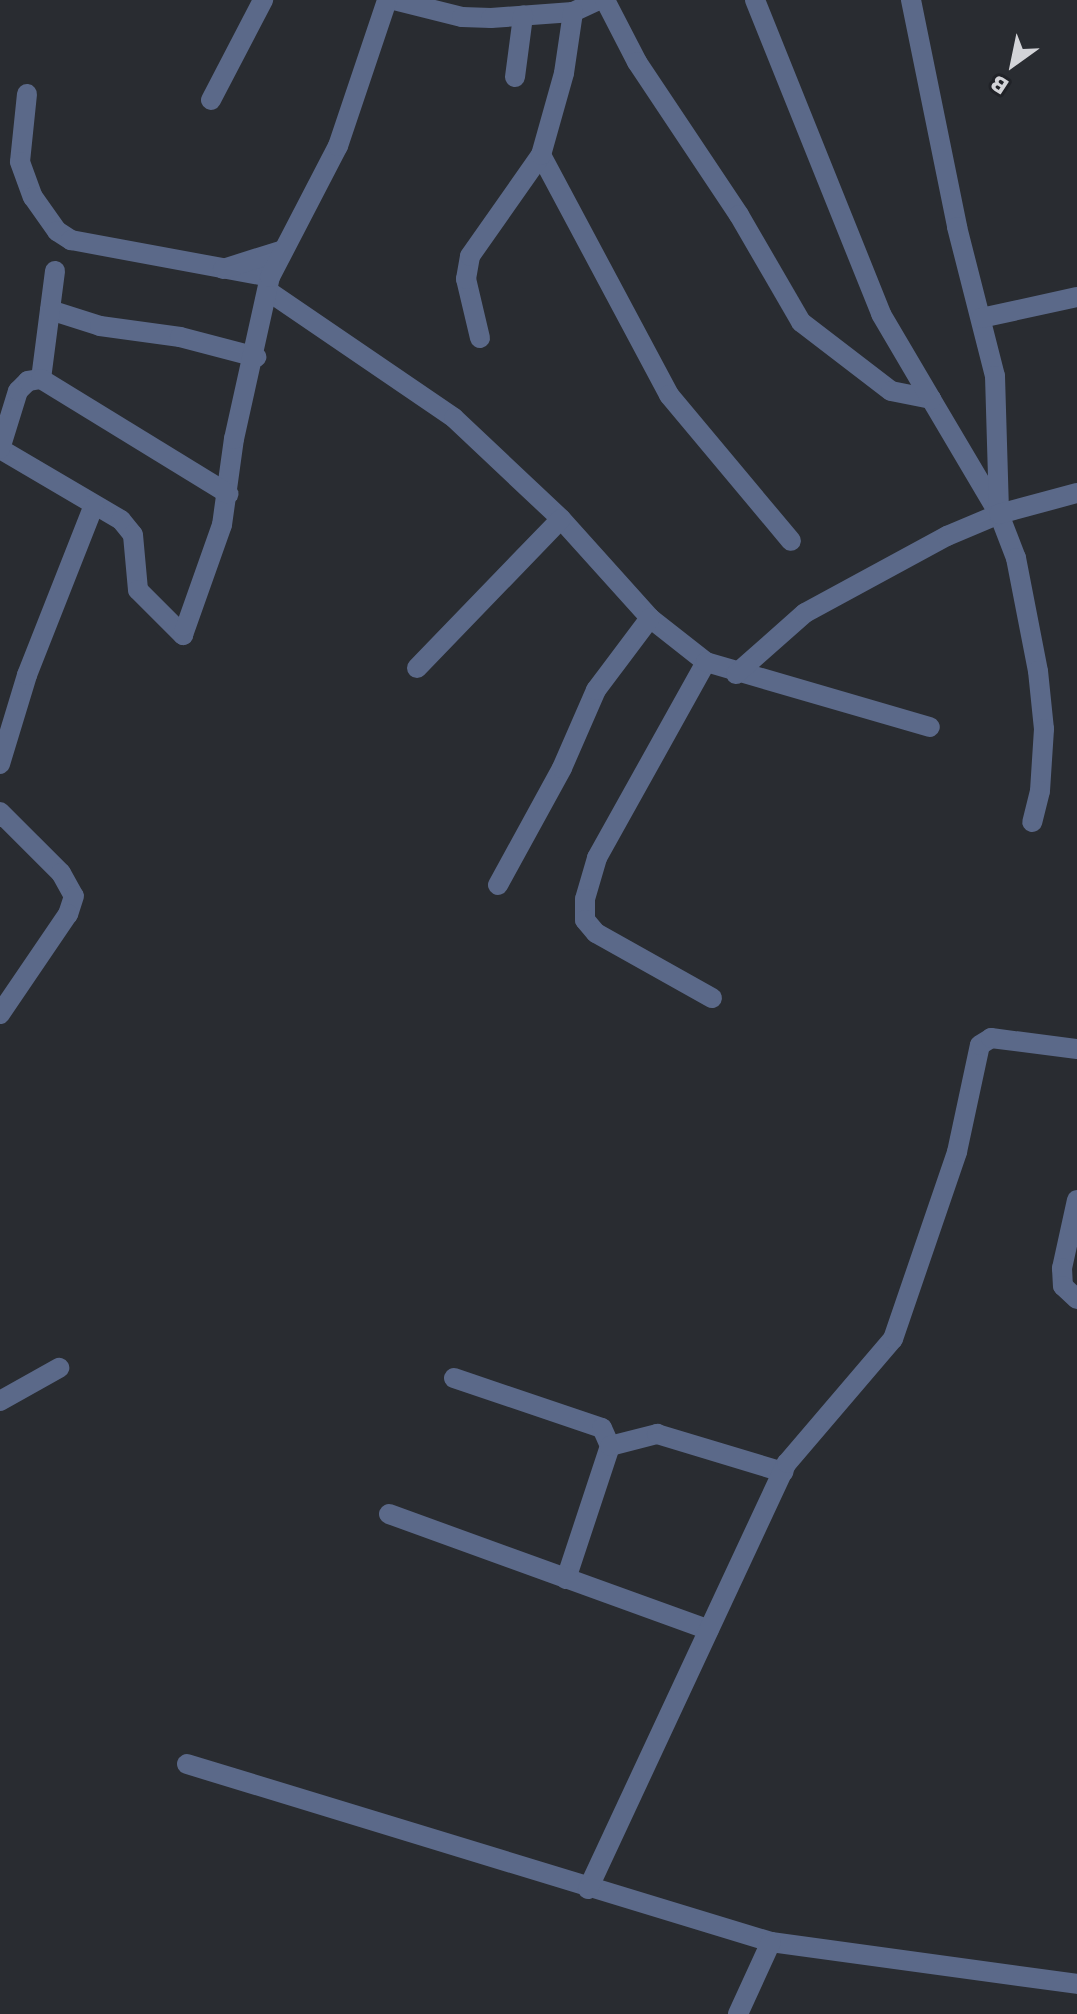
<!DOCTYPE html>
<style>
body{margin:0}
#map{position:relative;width:1077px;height:2014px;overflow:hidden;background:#292c31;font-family:Rubik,sans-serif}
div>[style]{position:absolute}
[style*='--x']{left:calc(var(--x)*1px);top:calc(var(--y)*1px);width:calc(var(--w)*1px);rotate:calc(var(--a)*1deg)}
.minor>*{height:20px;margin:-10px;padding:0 10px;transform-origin:10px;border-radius:10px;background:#5b6989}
span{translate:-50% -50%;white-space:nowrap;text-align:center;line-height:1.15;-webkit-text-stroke:8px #202227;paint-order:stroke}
.north{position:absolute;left:973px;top:24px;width:80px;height:80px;-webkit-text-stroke:6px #202227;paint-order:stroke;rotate:213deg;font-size:22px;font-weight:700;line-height:32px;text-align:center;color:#d3d4d8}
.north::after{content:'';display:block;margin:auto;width:28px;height:36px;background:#d3d4d8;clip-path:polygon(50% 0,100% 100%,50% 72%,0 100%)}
</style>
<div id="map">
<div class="minor">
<i style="--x:394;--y:0;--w:70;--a:14"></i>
<i style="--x:462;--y:17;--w:29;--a:2"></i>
<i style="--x:491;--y:18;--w:82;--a:-4.2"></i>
<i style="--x:573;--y:12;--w:29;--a:-25"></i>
<i style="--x:605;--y:0;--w:70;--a:62.7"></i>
<i style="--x:637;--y:62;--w:184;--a:56.3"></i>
<i style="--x:739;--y:215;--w:124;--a:59.9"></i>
<i style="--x:801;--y:322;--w:113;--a:37.5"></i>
<i style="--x:891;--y:391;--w:41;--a:11.3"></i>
<i style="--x:931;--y:399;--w:134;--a:59.4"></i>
<i style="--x:999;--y:514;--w:47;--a:68.9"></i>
<i style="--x:1016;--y:558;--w:115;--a:79"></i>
<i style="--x:1038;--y:671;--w:58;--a:84.1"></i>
<i style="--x:1044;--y:729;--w:62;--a:93.7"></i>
<i style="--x:1040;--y:791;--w:32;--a:104"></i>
<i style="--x:755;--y:0;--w:338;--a:68.1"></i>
<i style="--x:881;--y:314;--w:99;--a:59.5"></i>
<i style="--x:911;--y:0;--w:232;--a:78.5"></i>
<i style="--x:957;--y:227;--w:154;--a:75.7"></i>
<i style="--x:995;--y:376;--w:134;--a:88.3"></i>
<i style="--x:515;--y:77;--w:62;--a:-82.5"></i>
<i style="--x:27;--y:94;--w:68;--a:95.9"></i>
<i style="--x:20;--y:162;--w:37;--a:70"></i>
<i style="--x:33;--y:197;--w:42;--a:54.8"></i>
<i style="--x:57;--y:231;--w:17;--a:33"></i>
<i style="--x:71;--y:240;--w:202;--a:10.5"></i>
<i style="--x:211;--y:100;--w:113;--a:-62.5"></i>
<i style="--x:541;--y:155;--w:272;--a:61.9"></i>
<i style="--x:669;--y:395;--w:190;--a:50.1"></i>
<i style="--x:223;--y:269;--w:60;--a:-17.5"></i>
<i style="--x:268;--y:291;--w:225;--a:34.3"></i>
<i style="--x:454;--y:418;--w:147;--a:43.3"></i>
<i style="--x:561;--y:519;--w:133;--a:48"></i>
<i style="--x:650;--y:618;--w:71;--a:38.2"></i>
<i style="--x:706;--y:662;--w:224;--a:119.1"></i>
<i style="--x:597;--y:858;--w:43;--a:106.3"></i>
<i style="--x:585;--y:899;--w:21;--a:90"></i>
<i style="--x:585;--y:920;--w:17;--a:50"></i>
<i style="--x:596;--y:933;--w:133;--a:29.3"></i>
<i style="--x:50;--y:310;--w:52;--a:17.7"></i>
<i style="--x:100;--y:326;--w:81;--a:7.8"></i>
<i style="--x:180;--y:337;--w:79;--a:14.7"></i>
<i style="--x:981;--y:318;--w:98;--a:-12.3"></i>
<i style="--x:480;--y:338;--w:61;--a:-103.3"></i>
<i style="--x:466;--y:279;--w:23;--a:-80"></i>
<i style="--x:470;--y:256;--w:123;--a:-54.9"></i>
<i style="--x:541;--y:155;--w:85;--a:-74.3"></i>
<i style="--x:564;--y:73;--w:62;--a:-81.6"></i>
<i style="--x:41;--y:379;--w:109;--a:-82.6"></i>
<i style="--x:0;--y:449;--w:140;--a:30.4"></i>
<i style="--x:121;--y:520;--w:19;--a:51"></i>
<i style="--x:133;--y:535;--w:55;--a:84.8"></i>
<i style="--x:138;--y:590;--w:64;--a:45"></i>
<i style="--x:183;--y:635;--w:117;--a:-70.5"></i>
<i style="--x:222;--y:525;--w:87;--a:-82.1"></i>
<i style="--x:234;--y:439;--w:166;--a:-77.5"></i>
<i style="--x:270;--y:277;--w:148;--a:-62.6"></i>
<i style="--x:338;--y:146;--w:154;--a:-71.4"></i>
<i style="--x:0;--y:449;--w:61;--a:-72.8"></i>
<i style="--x:18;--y:391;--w:14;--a:-45"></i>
<i style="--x:28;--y:381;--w:13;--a:-9"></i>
<i style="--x:41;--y:379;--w:220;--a:31.5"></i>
<i style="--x:706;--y:662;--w:233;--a:16.2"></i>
<i style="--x:417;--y:668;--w:207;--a:-46"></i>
<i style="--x:736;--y:674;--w:92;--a:-41.5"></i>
<i style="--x:805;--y:613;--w:162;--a:-28.5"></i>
<i style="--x:947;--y:536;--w:56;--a:-22.9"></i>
<i style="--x:999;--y:514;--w:81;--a:-15.1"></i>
<i style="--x:0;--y:764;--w:93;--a:-73.1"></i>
<i style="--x:27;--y:675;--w:183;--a:-68.5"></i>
<i style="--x:0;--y:812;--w:86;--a:45"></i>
<i style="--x:61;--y:873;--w:26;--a:61"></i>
<i style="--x:74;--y:896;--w:19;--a:108"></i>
<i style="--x:68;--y:914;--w:121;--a:124.2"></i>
<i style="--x:498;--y:885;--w:133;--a:-61.3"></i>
<i style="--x:562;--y:768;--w:85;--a:-66.4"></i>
<i style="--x:596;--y:690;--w:90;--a:-53.1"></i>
<i style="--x:1077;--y:1200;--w:70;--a:102.4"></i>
<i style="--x:1062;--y:1268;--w:18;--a:87"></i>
<i style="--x:1063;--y:1286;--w:19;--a:43"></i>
<i style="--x:454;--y:1378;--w:156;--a:18.7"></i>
<i style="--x:602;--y:1428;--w:20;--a:66"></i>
<i style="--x:610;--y:1446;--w:140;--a:108.3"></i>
<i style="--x:0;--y:1401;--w:68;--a:-29.2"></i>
<i style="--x:610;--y:1446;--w:49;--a:-14.3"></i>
<i style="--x:657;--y:1434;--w:132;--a:16.8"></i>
<i style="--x:389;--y:1514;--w:340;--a:19.9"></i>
<i style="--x:187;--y:1764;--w:611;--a:16.95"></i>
<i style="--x:771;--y:1942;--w:309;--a:7.8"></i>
<i style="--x:588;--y:1889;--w:470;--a:-65"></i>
<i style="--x:787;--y:1463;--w:163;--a:-49.5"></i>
<i style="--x:893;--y:1339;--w:198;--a:-71.1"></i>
<i style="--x:957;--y:1152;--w:109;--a:-77.9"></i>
<i style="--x:980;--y:1045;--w:13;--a:-32"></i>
<i style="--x:991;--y:1038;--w:87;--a:7.3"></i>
<i style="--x:738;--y:2014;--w:79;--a:-65.4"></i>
</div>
<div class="north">B</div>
</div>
